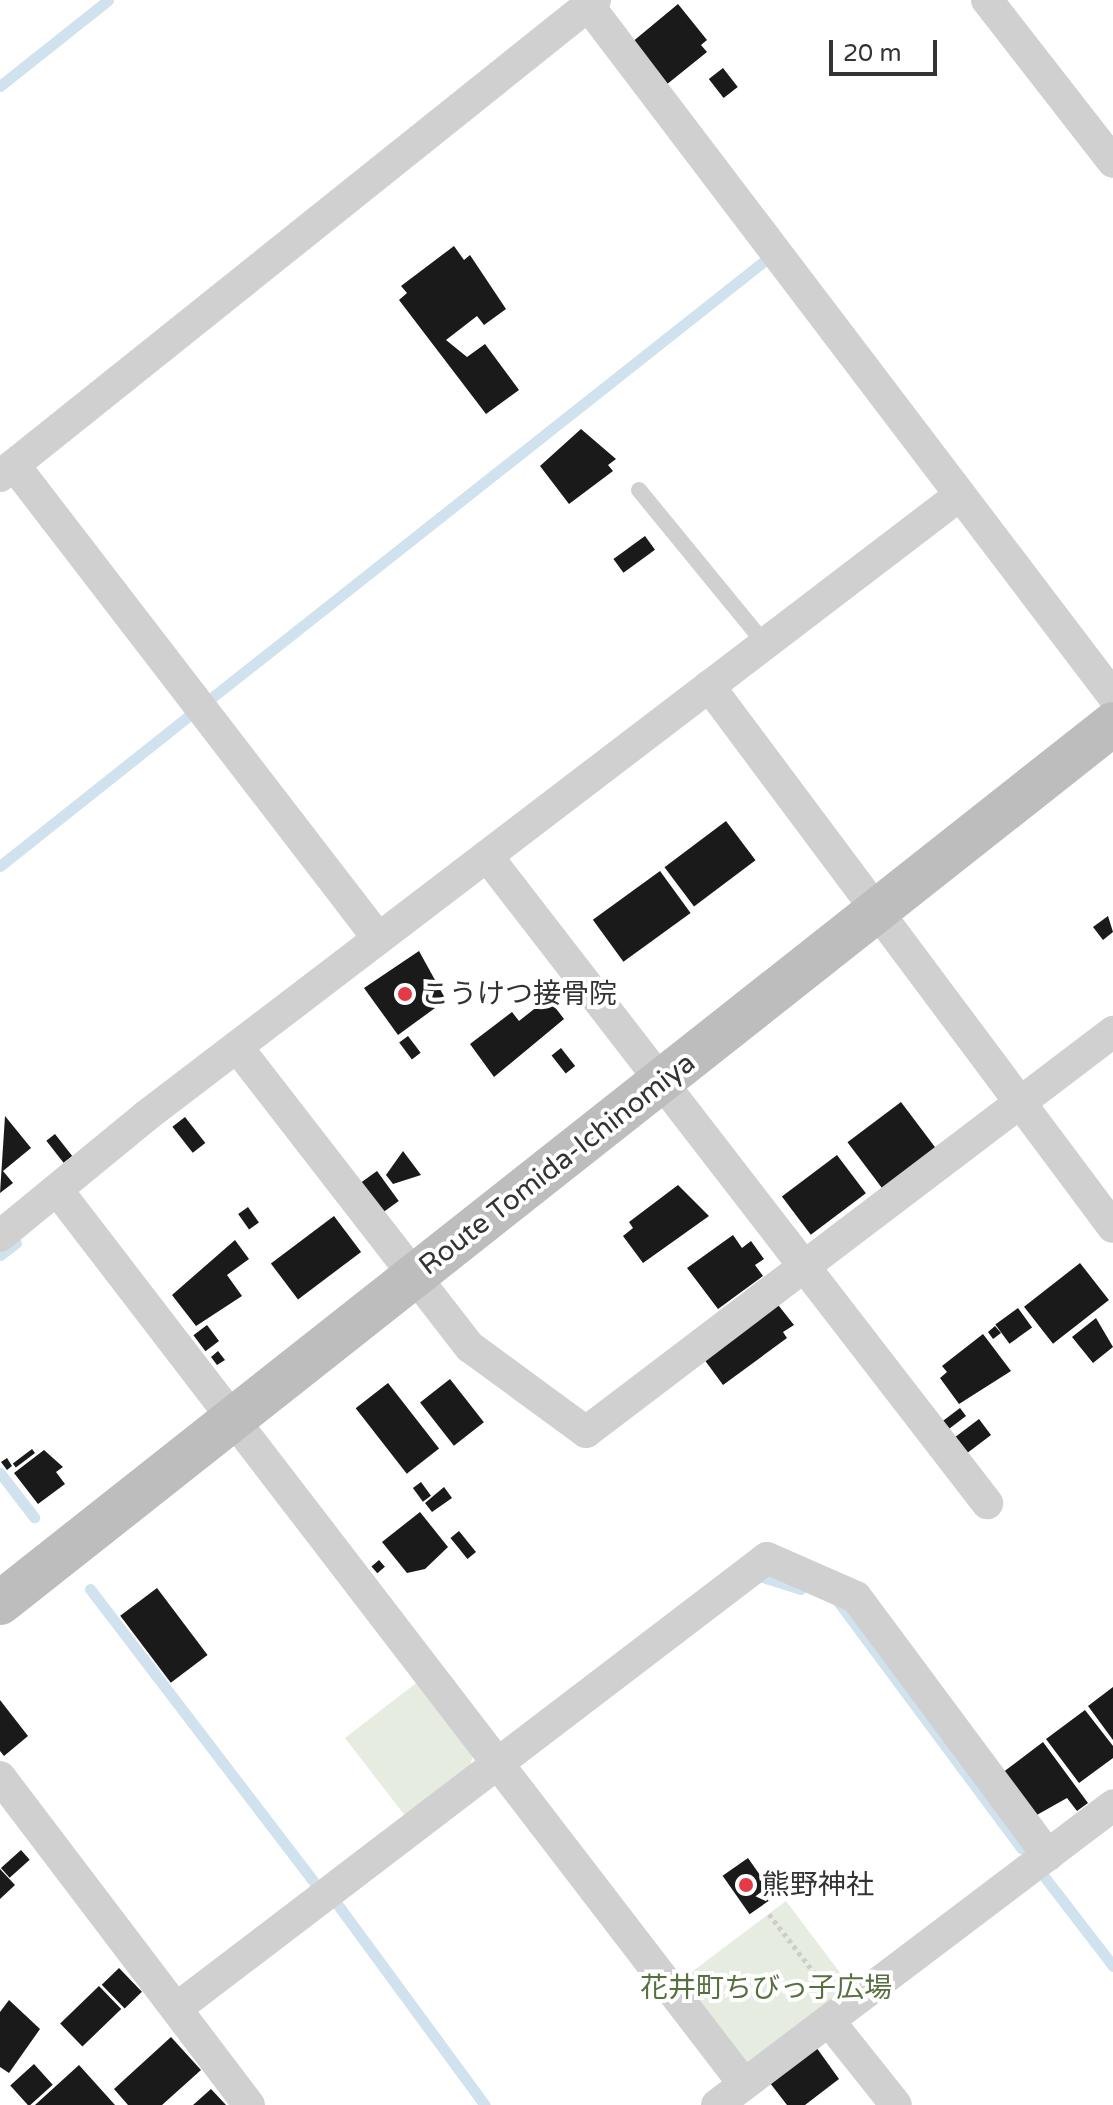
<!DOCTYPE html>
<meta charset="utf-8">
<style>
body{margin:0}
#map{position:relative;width:1113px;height:2105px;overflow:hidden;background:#fff;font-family:"Varela Round","Noto Sans JP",sans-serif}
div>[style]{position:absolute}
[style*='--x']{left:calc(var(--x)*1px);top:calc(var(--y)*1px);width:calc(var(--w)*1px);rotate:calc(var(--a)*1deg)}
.green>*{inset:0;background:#e6ecdf;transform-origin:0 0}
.stream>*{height:11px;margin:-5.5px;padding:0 5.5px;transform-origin:5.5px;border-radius:5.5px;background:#cfe2ee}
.building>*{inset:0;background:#1a1a1a;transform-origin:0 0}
.path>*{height:5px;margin-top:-2.5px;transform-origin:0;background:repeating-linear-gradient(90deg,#cdcdcd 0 4px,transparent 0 8px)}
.lane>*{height:16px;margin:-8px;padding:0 8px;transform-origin:8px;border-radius:8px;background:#d0d0d0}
.street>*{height:32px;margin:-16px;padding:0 16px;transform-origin:16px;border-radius:16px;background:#d0d0d0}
.secondary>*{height:44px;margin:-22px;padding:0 22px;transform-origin:22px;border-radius:22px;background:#bdbdbd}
.dots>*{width:22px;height:22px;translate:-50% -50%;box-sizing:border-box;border:4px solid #fff;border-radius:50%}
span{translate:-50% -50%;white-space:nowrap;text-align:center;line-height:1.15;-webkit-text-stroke:8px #fff;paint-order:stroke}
.poi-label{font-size:28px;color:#333}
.left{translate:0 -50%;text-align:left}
.street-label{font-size:28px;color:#333}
.park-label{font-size:28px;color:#56703f}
.scale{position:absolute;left:829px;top:40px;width:108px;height:36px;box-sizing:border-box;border:4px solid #333;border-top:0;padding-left:10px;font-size:24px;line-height:28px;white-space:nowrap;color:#333;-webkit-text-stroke:6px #fff;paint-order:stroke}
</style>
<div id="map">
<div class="green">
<i style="clip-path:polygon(420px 1680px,474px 1751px,470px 1767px,406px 1817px,345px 1738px)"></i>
<i style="left:786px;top:1901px;width:117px;height:136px;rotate:53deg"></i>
</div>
<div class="stream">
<i style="--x:0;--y:86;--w:138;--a:-38.5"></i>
<i style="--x:205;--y:703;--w:711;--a:-38.32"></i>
<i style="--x:0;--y:866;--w:243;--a:-38.5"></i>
<i style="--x:0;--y:1255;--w:20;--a:-37"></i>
<i style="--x:0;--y:1473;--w:56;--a:52.3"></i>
<i style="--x:753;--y:1574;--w:50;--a:17.4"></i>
<i style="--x:90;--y:1589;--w:367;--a:52.6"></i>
<i style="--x:837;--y:1600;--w:309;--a:53.4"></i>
<i style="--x:1043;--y:1875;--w:115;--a:52.4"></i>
<i style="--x:332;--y:1897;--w:258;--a:53.7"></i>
</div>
<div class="building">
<i style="clip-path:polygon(678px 4px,707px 40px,701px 45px,707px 52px,666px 85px,631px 43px)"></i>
<i style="left:723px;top:68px;width:24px;height:18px;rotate:52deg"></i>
<i style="clip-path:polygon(454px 246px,464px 260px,470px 255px,506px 309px,484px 325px,477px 316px,446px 340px,467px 357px,485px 344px,519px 390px,486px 414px,399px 300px,407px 293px,401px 286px)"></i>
<i style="clip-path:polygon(581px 429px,616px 459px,608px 465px,613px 471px,569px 504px,540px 466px)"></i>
<i style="left:645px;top:536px;width:17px;height:39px;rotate:54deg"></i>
<i style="left:726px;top:821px;width:49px;height:77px;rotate:53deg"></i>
<i style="left:660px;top:871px;width:52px;height:83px;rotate:54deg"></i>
<i style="clip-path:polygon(1108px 916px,1113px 932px,1103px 940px,1093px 927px)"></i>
<i style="clip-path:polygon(419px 951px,446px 1000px,398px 1035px,364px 988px)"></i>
<i style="clip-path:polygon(548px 998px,564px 1019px,494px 1077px,470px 1044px,512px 1012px,519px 1021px)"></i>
<i style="left:408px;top:1036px;width:21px;height:11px;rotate:53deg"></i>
<i style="left:561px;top:1048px;width:23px;height:12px;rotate:52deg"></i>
<i style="left:901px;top:1102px;width:67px;height:67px;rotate:53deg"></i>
<i style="clip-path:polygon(5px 1116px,31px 1148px,3px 1171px,13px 1183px,0 1193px)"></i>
<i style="left:185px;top:1117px;width:33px;height:16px;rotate:52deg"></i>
<i style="left:55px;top:1134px;width:28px;height:11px;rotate:52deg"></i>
<i style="clip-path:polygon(403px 1151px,421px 1175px,393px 1184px,386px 1175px)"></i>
<i style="left:837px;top:1155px;width:48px;height:69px;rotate:53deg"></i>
<i style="left:377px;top:1171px;width:37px;height:24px;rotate:54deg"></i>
<i style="clip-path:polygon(678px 1185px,709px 1216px,643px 1263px,623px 1236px,633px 1228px,629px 1222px)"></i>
<i style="left:248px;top:1207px;width:19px;height:12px;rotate:55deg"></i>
<i style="left:334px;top:1216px;width:45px;height:79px;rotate:53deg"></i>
<i style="clip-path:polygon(733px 1235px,742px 1248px,751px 1241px,764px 1259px,755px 1265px,763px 1276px,718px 1309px,687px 1268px)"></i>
<i style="clip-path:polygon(235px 1240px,249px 1259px,227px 1275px,242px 1296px,196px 1326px,172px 1295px)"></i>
<i style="left:1080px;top:1263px;width:47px;height:71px;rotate:52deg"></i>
<i style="clip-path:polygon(775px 1301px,794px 1325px,783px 1332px,787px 1338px,723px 1385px,701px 1355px)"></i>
<i style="left:1018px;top:1308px;width:24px;height:28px;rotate:54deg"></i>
<i style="clip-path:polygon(1096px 1318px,1113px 1347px,1093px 1363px,1072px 1337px)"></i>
<i style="left:207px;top:1325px;width:20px;height:17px;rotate:53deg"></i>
<i style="clip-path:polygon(995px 1326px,1001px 1333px,993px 1339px,988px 1332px)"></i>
<i style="clip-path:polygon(983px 1334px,1011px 1371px,959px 1404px,940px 1378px,947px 1372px,942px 1366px)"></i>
<i style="clip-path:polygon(218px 1351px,225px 1360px,217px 1365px,211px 1357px)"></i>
<i style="left:450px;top:1379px;width:55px;height:38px;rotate:52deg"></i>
<i style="left:388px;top:1383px;width:83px;height:41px;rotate:52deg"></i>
<i style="left:960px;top:1408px;width:10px;height:24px;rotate:53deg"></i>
<i style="left:979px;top:1419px;width:20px;height:31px;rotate:53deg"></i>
<i style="left:32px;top:1449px;width:5px;height:24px;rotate:53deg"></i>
<i style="clip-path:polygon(44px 1450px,63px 1467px,56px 1472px,65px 1484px,38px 1504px,14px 1473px)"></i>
<i style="clip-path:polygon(7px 1458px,12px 1466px,7px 1470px,1px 1462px)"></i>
<i style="left:421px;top:1482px;width:17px;height:10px;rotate:54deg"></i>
<i style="clip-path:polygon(444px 1487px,452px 1498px,432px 1512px,425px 1503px)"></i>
<i style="clip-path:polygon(420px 1512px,448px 1547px,425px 1569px,407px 1573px,382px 1542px)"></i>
<i style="left:459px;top:1531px;width:27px;height:11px;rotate:51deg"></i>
<i style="left:379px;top:1560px;width:9px;height:10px;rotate:49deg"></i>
<i style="left:157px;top:1588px;width:84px;height:46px;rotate:53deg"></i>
<i style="clip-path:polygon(1113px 1687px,1113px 1740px,1088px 1706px)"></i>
<i style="clip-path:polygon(0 1700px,28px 1736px,4px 1756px,0 1751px)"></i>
<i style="clip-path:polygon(1085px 1710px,1113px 1746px,1113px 1758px,1079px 1783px,1046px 1739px)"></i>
<i style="clip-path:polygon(1043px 1742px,1088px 1803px,1077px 1811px,1067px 1798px,1035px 1816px,1002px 1773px)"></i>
<i style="left:21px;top:1850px;width:13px;height:27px;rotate:48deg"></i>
<i style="left:748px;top:1858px;width:47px;height:31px;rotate:55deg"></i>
<i style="clip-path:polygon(0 1869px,15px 1885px,0 1899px)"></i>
<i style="left:119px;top:1968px;width:33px;height:24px;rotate:46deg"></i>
<i style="left:99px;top:1986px;width:32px;height:54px;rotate:46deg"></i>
<i style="clip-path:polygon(9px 2000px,40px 2029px,9px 2073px,0 2067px,0 2012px)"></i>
<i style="clip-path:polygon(171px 2037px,201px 2070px,162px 2105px,128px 2105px,114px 2089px)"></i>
<i style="clip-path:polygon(816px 2047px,839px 2079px,805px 2105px,787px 2105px,770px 2083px)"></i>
<i style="left:34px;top:2064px;width:28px;height:32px;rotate:48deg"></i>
<i style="clip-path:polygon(79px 2065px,115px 2105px,35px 2105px)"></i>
<i style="clip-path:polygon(211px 2089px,226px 2105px,193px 2105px)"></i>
</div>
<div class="path">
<i style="--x:769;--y:1914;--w:88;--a:52.4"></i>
</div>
<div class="lane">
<i style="--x:639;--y:490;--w:199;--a:50.7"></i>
</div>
<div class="street">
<i style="--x:987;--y:0;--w:205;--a:52.1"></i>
<i style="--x:588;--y:5;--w:868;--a:52.77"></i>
<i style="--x:14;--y:465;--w:597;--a:52.42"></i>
<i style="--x:0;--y:476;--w:762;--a:-38.66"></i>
<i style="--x:709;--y:686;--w:675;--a:53.25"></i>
<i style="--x:487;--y:856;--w:818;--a:52.3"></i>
<i style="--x:237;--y:1047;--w:380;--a:52.2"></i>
<i style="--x:470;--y:1347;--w:144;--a:36.2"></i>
<i style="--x:586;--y:1432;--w:662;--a:-37.2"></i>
<i style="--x:58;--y:1191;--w:1126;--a:52.47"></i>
<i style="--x:0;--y:1236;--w:189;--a:-39.4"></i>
<i style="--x:146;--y:1116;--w:1024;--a:-37.34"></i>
<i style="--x:0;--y:1777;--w:412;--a:52.8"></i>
<i style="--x:177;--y:2008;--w:742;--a:-37.33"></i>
<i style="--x:767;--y:1558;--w:97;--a:23.7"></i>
<i style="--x:856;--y:1597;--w:322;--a:53.4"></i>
<i style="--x:829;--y:2021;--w:107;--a:51.4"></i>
<i style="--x:717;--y:2105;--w:497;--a:-37.1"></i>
</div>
<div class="secondary">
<i style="--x:0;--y:1603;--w:1418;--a:-38.3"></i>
</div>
<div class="dots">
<i style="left:405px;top:994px;background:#e63946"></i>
<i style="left:746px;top:1885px;background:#e63946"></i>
</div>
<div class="poi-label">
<span class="left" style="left:421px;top:994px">こうけつ接骨院</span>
<span class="left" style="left:762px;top:1885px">熊野神社</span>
</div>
<div class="street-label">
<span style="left:557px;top:1164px;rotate:-38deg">Route Tomida-Ichinomiya</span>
</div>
<div class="park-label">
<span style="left:766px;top:1988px">花井町ちびっ子広場</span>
</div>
<div class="scale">20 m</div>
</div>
